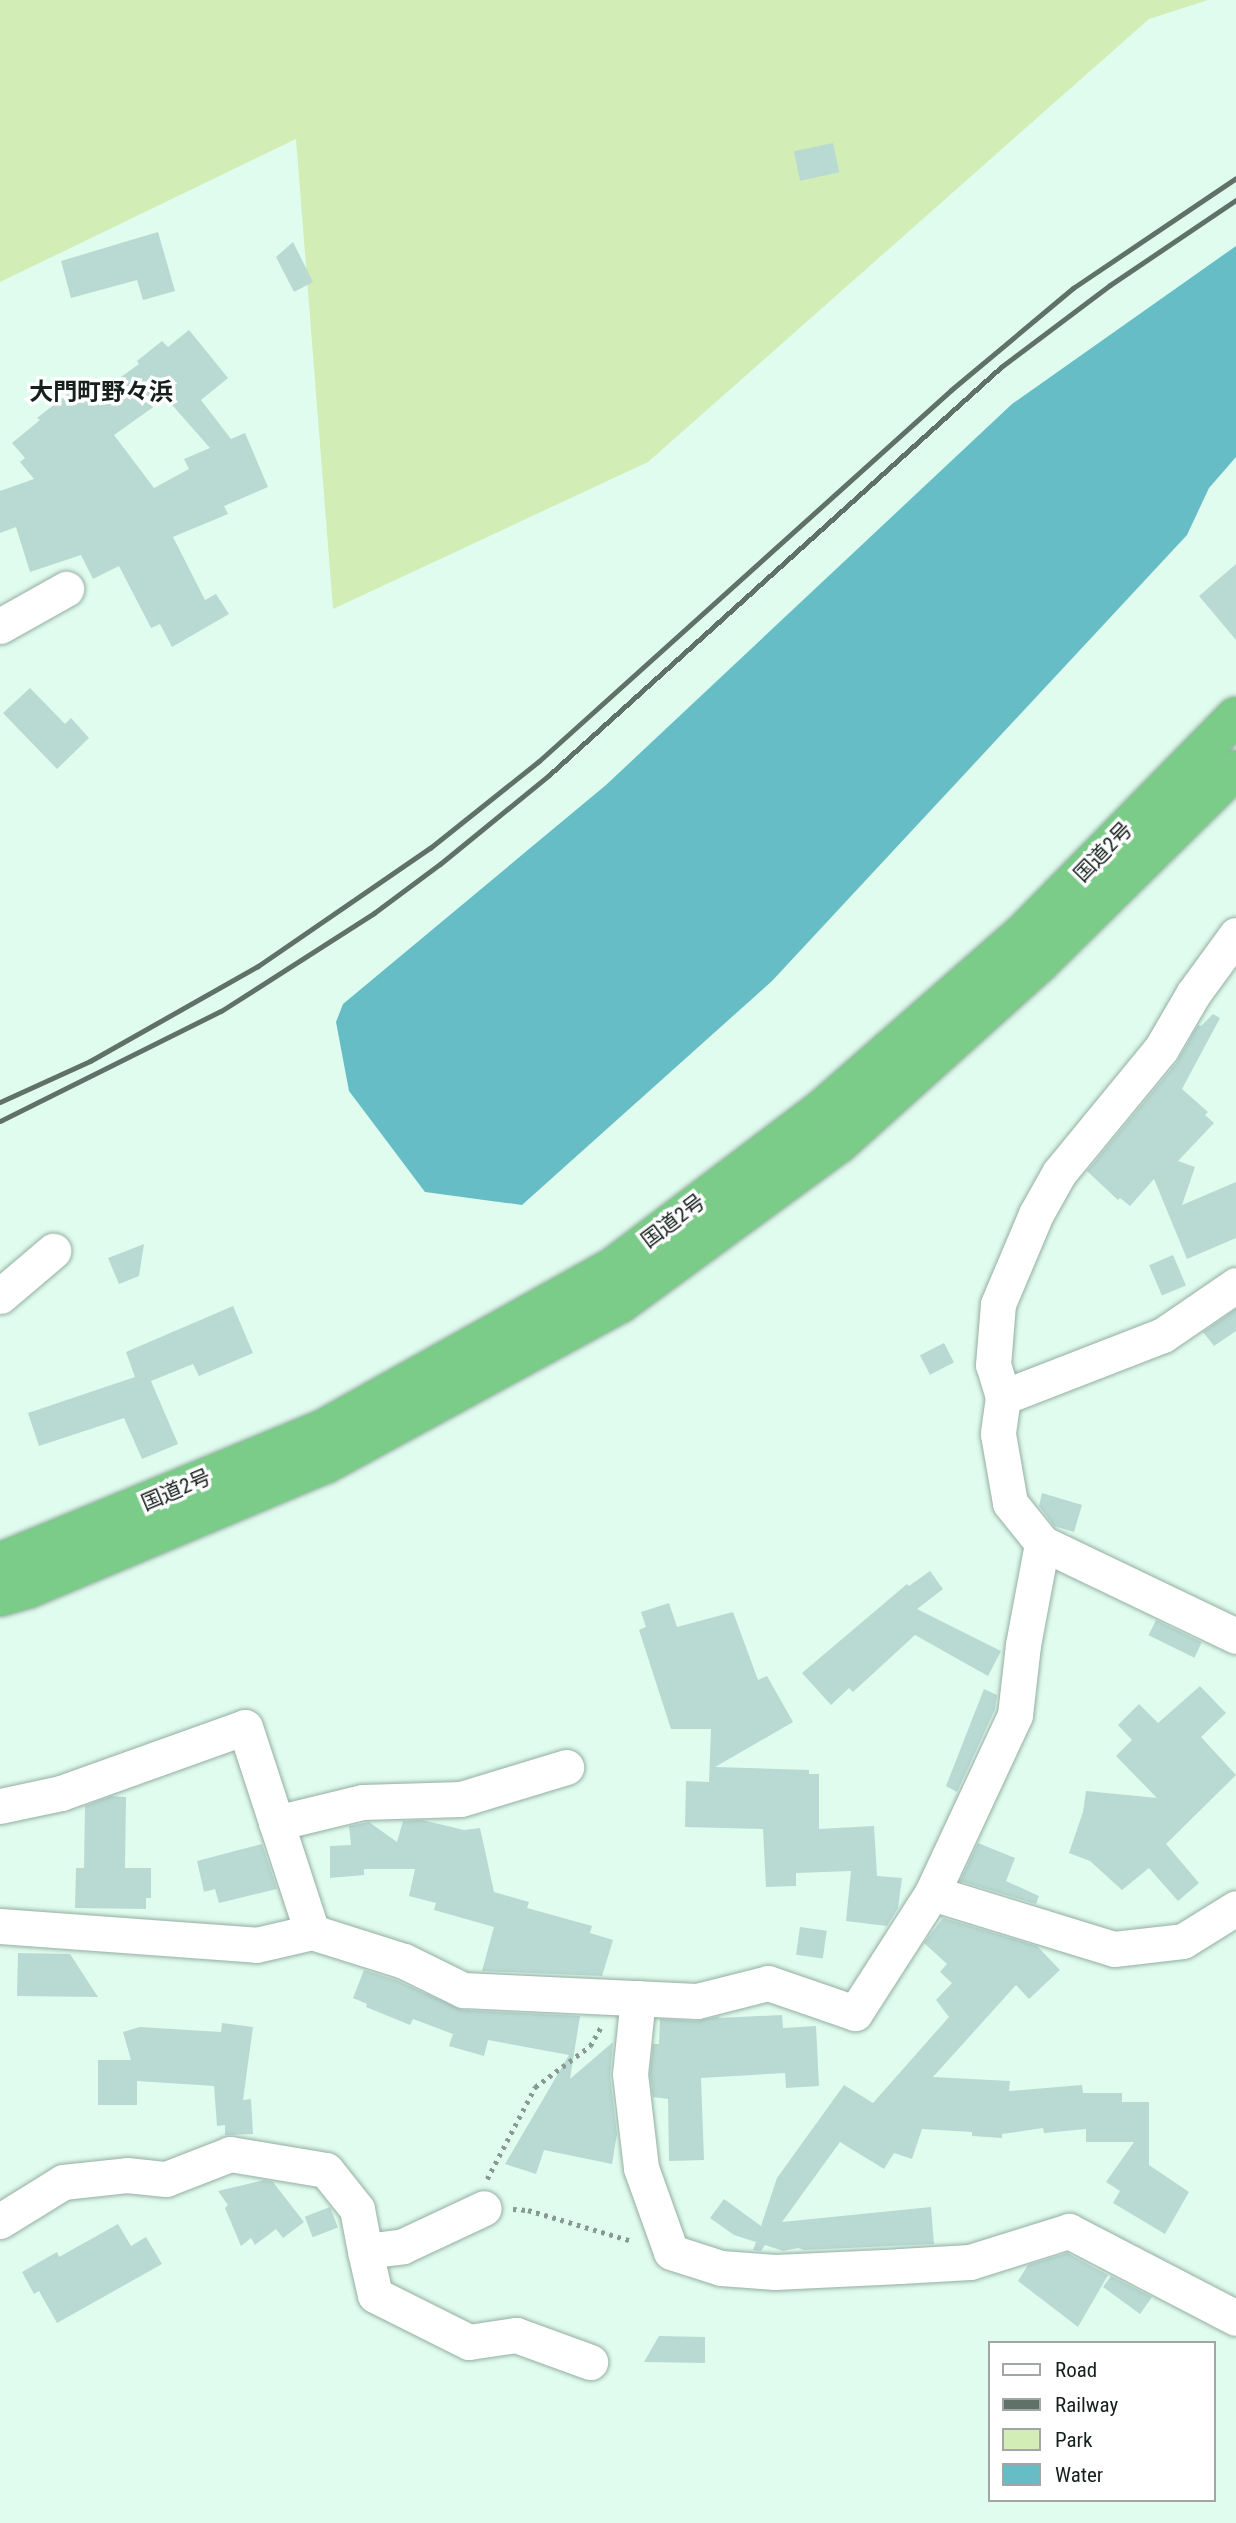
<!DOCTYPE html>
<meta charset="utf-8">
<style>
body{margin:0}
#map{position:relative;width:1236px;height:2523px;overflow:hidden;background:#e0fcee;font-family:"Roboto Condensed","Noto Sans JP",sans-serif}
div>[style]{position:absolute}
[style*='--x']{left:calc(var(--x)*1px);top:calc(var(--y)*1px);width:calc(var(--w)*1px);rotate:calc(var(--a)*1deg)}
.green>*{inset:0;background:#d2edb5}
.water>*{inset:0;background:#66bdc5}
.building>*{inset:0;background:#b9d9d3;transform-origin:0 0}
.path>*{height:4.5px;margin-top:-2.25px;transform-origin:0;background:repeating-linear-gradient(90deg,#869a90 0 3.5px,transparent 0 8.5px)}
.roads{filter:drop-shadow(0 0 2px #94aea2) drop-shadow(0 0 2px #94aea2)}
.minor>*{height:35px;margin:-17.5px;padding:0 17.5px;transform-origin:17.5px;border-radius:17.5px;background:#fff}
.trunk>*{height:38px;margin:-19px;padding:0 19px;transform-origin:19px;border-radius:19px;background:#7bcc88}
.rail>*{height:5px;margin:-2.5px;padding:0 2.5px;transform-origin:2.5px;border-radius:2.5px;background:#607169}
span{translate:-50% -50%;white-space:nowrap;text-align:center;line-height:1.15;-webkit-text-stroke:7px #fff;paint-order:stroke}
.street-label{font-size:21px;color:#16201c}
.quarter-label{font-size:24px;color:#16201c;font-weight:700}
.legend{position:absolute;left:988px;top:2341px;width:228px;height:161px;box-sizing:border-box;background:#fff;border:2px solid #a2a6a4;margin:0;padding:9px 12px;list-style:none;font-size:21px;color:#16201c}
.legend li{display:flex;align-items:center;gap:14px;height:35px}
.legend b{width:35px;border:2px solid #a2a6a4}
</style>
<div id="map">
<div class="green">
<i style="clip-path:polygon(0 0,1208px 0,1149px 19px,648px 462px,333px 609px,296px 139px,0 282px)"></i>
</div>
<div class="water">
<i style="clip-path:polygon(1236px 246px,1236px 457px,1209px 488px,1187px 535px,772px 981px,522px 1205px,425px 1192px,349px 1091px,336px 1022px,343px 1004px,606px 785px,1012px 404px)"></i>
</div>
<div class="building">
<i style="left:833px;top:143px;width:30px;height:40px;rotate:78deg"></i>
<i style="clip-path:polygon(158px 232px,175px 291px,143px 300px,137px 280px,71px 298px,61px 261px)"></i>
<i style="clip-path:polygon(293px 242px,313px 282px,294px 292px,276px 257px)"></i>
<i style="clip-path:polygon(evenodd,189px 330px,228px 378px,201px 400px,231px 439px,245px 433px,268px 487px,224px 506px,228px 514px,173px 537px,205px 600px,216px 594px,229px 614px,172px 647px,160px 624px,151px 628px,119px 566px,93px 579px,81px 555px,30px 572px,16px 527px,0 533px,0 491px,34px 479px,20px 462px,25px 458px,12px 443px,40px 420px,37px 418px,75px 388px,86px 402px,139px 364px,137px 361px,162px 341px,168px 347px,189px 330px,166px 398px,210px 448px,184px 459px,189px 469px,154px 488px,114px 435px,166px 398px)"></i>
<i style="clip-path:polygon(1236px 564px,1236px 640px,1199px 596px)"></i>
<i style="clip-path:polygon(30px 688px,65px 724px,71px 718px,89px 738px,57px 769px,3px 713px)"></i>
<i style="clip-path:polygon(1213px 1014px,1220px 1018px,1182px 1089px,1208px 1112px,1205px 1115px,1214px 1123px,1178px 1161px,1195px 1167px,1182px 1205px,1236px 1182px,1236px 1238px,1187px 1259px,1154px 1179px,1130px 1206px,1120px 1198px,1118px 1200px,1087px 1171px,1177px 1062px,1198px 1025px,1201px 1026px)"></i>
<i style="clip-path:polygon(144px 1244px,139px 1276px,119px 1284px,108px 1258px)"></i>
<i style="left:1173px;top:1255px;width:33px;height:26px;rotate:67deg"></i>
<i style="clip-path:polygon(233px 1306px,253px 1353px,199px 1376px,193px 1364px,151px 1381px,178px 1444px,142px 1459px,124px 1418px,39px 1446px,28px 1413px,135px 1377px,126px 1352px)"></i>
<i style="clip-path:polygon(1236px 1309px,1236px 1331px,1214px 1346px,1203px 1332px)"></i>
<i style="left:944px;top:1343px;width:22px;height:27px;rotate:63deg"></i>
<i style="clip-path:polygon(1042px 1493px,1082px 1505px,1074px 1532px,1054px 1526px,1039px 1506px)"></i>
<i style="clip-path:polygon(930px 1571px,943px 1589px,917px 1609px,1001px 1651px,988px 1676px,915px 1635px,853px 1692px,849px 1688px,831px 1705px,802px 1673px,907px 1584px,909px 1586px)"></i>
<i style="clip-path:polygon(669px 1603px,677px 1627px,733px 1612px,758px 1680px,767px 1676px,793px 1722px,715px 1767px,809px 1770px,809px 1774px,819px 1774px,819px 1829px,874px 1826px,877px 1876px,902px 1878px,898px 1908px,887px 1926px,846px 1921px,851px 1871px,796px 1873px,796px 1886px,766px 1887px,763px 1829px,685px 1827px,686px 1781px,709px 1782px,711px 1729px,671px 1729px,639px 1630px,646px 1627px,641px 1612px)"></i>
<i style="left:1156px;top:1620px;width:51px;height:17px;rotate:26deg"></i>
<i style="clip-path:polygon(1200px 1686px,1226px 1713px,1201px 1737px,1236px 1775px,1166px 1844px,1199px 1883px,1178px 1901px,1149px 1868px,1122px 1890px,1090px 1861px,1069px 1853px,1083px 1812px,1086px 1791px,1157px 1798px,1116px 1756px,1132px 1740px,1118px 1725px,1139px 1704px,1158px 1723px)"></i>
<i style="clip-path:polygon(984px 1689px,997px 1695px,995px 1709px,957px 1792px,946px 1786px)"></i>
<i style="clip-path:polygon(111px 1796px,126px 1797px,125px 1868px,151px 1868px,151px 1898px,146px 1898px,146px 1909px,75px 1908px,76px 1868px,84px 1868px,85px 1806px)"></i>
<i style="clip-path:polygon(422px 1820px,464px 1830px,480px 1828px,494px 1892px,529px 1902px,527px 1908px,592px 1926px,590px 1933px,613px 1940px,602px 1976px,482px 1971px,494px 1927px,434px 1910px,436px 1903px,409px 1896px,415px 1869px,364px 1869px,364px 1875px,330px 1878px,330px 1846px,351px 1845px,349px 1826px,369px 1822px,397px 1842px,403px 1821px)"></i>
<i style="clip-path:polygon(978px 1843px,1015px 1858px,1006px 1881px,1039px 1896px,1036px 1904px,960px 1881px)"></i>
<i style="clip-path:polygon(262px 1844px,277px 1889px,219px 1903px,215px 1889px,204px 1892px,197px 1861px)"></i>
<i style="clip-path:polygon(943px 1918px,1037px 1946px,1060px 1970px,1029px 1999px,1016px 1985px,933px 2077px,1010px 2081px,1009px 2091px,1082px 2085px,1083px 2093px,1122px 2093px,1122px 2102px,1149px 2102px,1149px 2165px,1189px 2192px,1165px 2234px,1113px 2203px,1120px 2191px,1106px 2182px,1134px 2142px,1086px 2142px,1086px 2129px,1044px 2133px,1043px 2128px,1002px 2134px,1002px 2138px,972px 2136px,972px 2132px,922px 2129px,912px 2159px,894px 2153px,884px 2169px,840px 2142px,782px 2222px,931px 2207px,934px 2244px,804px 2250px,798px 2248px,783px 2251px,765px 2245px,761px 2251px,753px 2250px,756px 2242px,734px 2235px,710px 2218px,724px 2199px,761px 2226px,777px 2178px,844px 2085px,873px 2103px,949px 2017px,936px 2000px,952px 1983px,940px 1972px,947px 1964px,924px 1943px)"></i>
<i style="left:800px;top:1927px;width:27px;height:28px;rotate:8deg"></i>
<i style="clip-path:polygon(18px 1953px,70px 1954px,98px 1997px,17px 1996px)"></i>
<i style="clip-path:polygon(364px 1970px,396px 1980px,462px 2010px,580px 2016px,570px 2079px,613px 2042px,610px 2076px,617px 2134px,612px 2164px,544px 2150px,536px 2174px,505px 2164px,569px 2055px,488px 2040px,484px 2056px,449px 2046px,453px 2034px,413px 2019px,410px 2025px,366px 2007px,367px 2004px,353px 1998px)"></i>
<i style="clip-path:polygon(782px 2015px,783px 2028px,816px 2026px,819px 2086px,786px 2088px,785px 2073px,701px 2078px,704px 2160px,669px 2161px,668px 2099px,653px 2097px,650px 2074px,653px 2044px,659px 2044px,660px 2019px,696px 2021px,721px 2016px,718px 2018px)"></i>
<i style="clip-path:polygon(222px 2023px,253px 2027px,243px 2100px,251px 2099px,253px 2134px,225px 2135px,225px 2125px,217px 2126px,214px 2086px,137px 2081px,137px 2105px,98px 2105px,98px 2060px,131px 2060px,123px 2032px,140px 2027px,221px 2032px)"></i>
<i style="clip-path:polygon(264px 2180px,273px 2182px,304px 2222px,283px 2238px,276px 2229px,255px 2245px,251px 2238px,241px 2246px,225px 2208px,228px 2205px,218px 2191px)"></i>
<i style="left:330px;top:2207px;width:22px;height:27px;rotate:69deg"></i>
<i style="clip-path:polygon(118px 2224px,131px 2246px,146px 2237px,162px 2264px,57px 2323px,39px 2291px,34px 2294px,22px 2272px,57px 2252px,59px 2257px)"></i>
<i style="clip-path:polygon(1067px 2253px,1108px 2275px,1078px 2327px,1018px 2281px,1028px 2265px)"></i>
<i style="clip-path:polygon(1111px 2276px,1152px 2297px,1140px 2314px,1103px 2287px)"></i>
<i style="clip-path:polygon(659px 2336px,705px 2337px,705px 2363px,644px 2362px)"></i>
</div>
<div class="path">
<i style="--x:487;--y:2179;--w:104;--a:-62.4"></i>
<i style="--x:535;--y:2087;--w:69;--a:-36.7"></i>
<i style="--x:590;--y:2046;--w:22;--a:-60"></i>
<i style="--x:513;--y:2209;--w:15;--a:4"></i>
<i style="--x:528;--y:2210;--w:109;--a:16.6"></i>
</div>
<div class="roads">
<div class="minor">
<i style="--x:0;--y:626;--w:76;--a:-29.3"></i>
<i style="--x:1236;--y:1285;--w:88;--a:145.6"></i>
<i style="--x:1163;--y:1335;--w:172;--a:158.8"></i>
<i style="--x:1003;--y:1397;--w:37;--a:98"></i>
<i style="--x:998;--y:1434;--w:70;--a:80.1"></i>
<i style="--x:1010;--y:1503;--w:51;--a:51.3"></i>
<i style="--x:1042;--y:1543;--w:215;--a:25.6"></i>
<i style="--x:0;--y:1296;--w:70;--a:-40.3"></i>
<i style="--x:1003;--y:1397;--w:34;--a:-107"></i>
<i style="--x:993;--y:1365;--w:61;--a:-85.3"></i>
<i style="--x:998;--y:1304;--w:98;--a:-67.1"></i>
<i style="--x:1036;--y:1214;--w:47;--a:-60.7"></i>
<i style="--x:1059;--y:1173;--w:161;--a:-50.6"></i>
<i style="--x:1161;--y:1049;--w:64;--a:-59.8"></i>
<i style="--x:1193;--y:994;--w:73;--a:-53.9"></i>
<i style="--x:0;--y:1806;--w:62;--a:-12"></i>
<i style="--x:61;--y:1793;--w:195;--a:-19.7"></i>
<i style="--x:245;--y:1727;--w:216;--a:71.9"></i>
<i style="--x:276;--y:1823;--w:89;--a:-13.6"></i>
<i style="--x:363;--y:1802;--w:98;--a:-1.8"></i>
<i style="--x:461;--y:1799;--w:110;--a:-16.9"></i>
<i style="--x:932;--y:1893;--w:190;--a:17.1"></i>
<i style="--x:1114;--y:1949;--w:69;--a:-6.6"></i>
<i style="--x:1183;--y:1941;--w:62;--a:-31.9"></i>
<i style="--x:0;--y:1926;--w:257;--a:4.2"></i>
<i style="--x:256;--y:1945;--w:57;--a:-13.1"></i>
<i style="--x:312;--y:1932;--w:96;--a:17.5"></i>
<i style="--x:404;--y:1961;--w:66;--a:26.2"></i>
<i style="--x:463;--y:1990;--w:234;--a:2.7"></i>
<i style="--x:697;--y:2001;--w:73;--a:-14.2"></i>
<i style="--x:768;--y:1983;--w:92;--a:19"></i>
<i style="--x:855;--y:2013;--w:143;--a:-57.3"></i>
<i style="--x:932;--y:1893;--w:196;--a:-65"></i>
<i style="--x:1015;--y:1715;--w:70;--a:-83.5"></i>
<i style="--x:1023;--y:1645;--w:104;--a:-79.4"></i>
<i style="--x:638;--y:1998;--w:76;--a:96"></i>
<i style="--x:630;--y:2074;--w:95;--a:83.3"></i>
<i style="--x:641;--y:2168;--w:89;--a:70.3"></i>
<i style="--x:671;--y:2252;--w:52;--a:17.7"></i>
<i style="--x:721;--y:2268;--w:54;--a:4.2"></i>
<i style="--x:775;--y:2272;--w:125;--a:-2.7"></i>
<i style="--x:900;--y:2266;--w:70;--a:-3.3"></i>
<i style="--x:970;--y:2262;--w:104;--a:-17.4"></i>
<i style="--x:1069;--y:2231;--w:188;--a:27.5"></i>
<i style="--x:0;--y:2221;--w:74;--a:-31.8"></i>
<i style="--x:63;--y:2182;--w:64;--a:-6.2"></i>
<i style="--x:127;--y:2175;--w:39;--a:6"></i>
<i style="--x:166;--y:2179;--w:69;--a:-21.3"></i>
<i style="--x:230;--y:2154;--w:97;--a:9.5"></i>
<i style="--x:326;--y:2170;--w:50;--a:51.5"></i>
<i style="--x:357;--y:2209;--w:43;--a:79.2"></i>
<i style="--x:365;--y:2251;--w:38;--a:-7"></i>
<i style="--x:403;--y:2246;--w:89;--a:-25.1"></i>
<i style="--x:365;--y:2251;--w:45;--a:77.2"></i>
<i style="--x:375;--y:2295;--w:105;--a:26.6"></i>
<i style="--x:469;--y:2342;--w:48;--a:-8.5"></i>
<i style="--x:516;--y:2335;--w:79;--a:20"></i>
</div>
<div class="trunk">
<i style="--x:0;--y:1562;--w:347;--a:-22.4"></i>
<i style="--x:321;--y:1430;--w:334;--a:-29.2"></i>
<i style="--x:613;--y:1267;--w:263;--a:-37.1"></i>
<i style="--x:823;--y:1108;--w:264;--a:-41.2"></i>
<i style="--x:1022;--y:934;--w:305;--a:-45.5"></i>
<i style="--x:0;--y:1597;--w:29;--a:-16"></i>
<i style="--x:28;--y:1589;--w:323;--a:-22.8"></i>
<i style="--x:326;--y:1464;--w:335;--a:-28.6"></i>
<i style="--x:620;--y:1304;--w:271;--a:-36.2"></i>
<i style="--x:839;--y:1144;--w:270;--a:-42"></i>
<i style="--x:1040;--y:963;--w:275;--a:-44.6"></i>
</div>
</div>
<div class="rail">
<i style="--x:0;--y:1102;--w:99;--a:-24.5"></i>
<i style="--x:90;--y:1061;--w:193;--a:-29.5"></i>
<i style="--x:258;--y:966;--w:209;--a:-34.5"></i>
<i style="--x:430;--y:848;--w:139;--a:-38.6"></i>
<i style="--x:539;--y:761;--w:554;--a:-42"></i>
<i style="--x:951;--y:390;--w:159;--a:-39.9"></i>
<i style="--x:1073;--y:288;--w:197;--a:-34"></i>
<i style="--x:0;--y:1121;--w:247;--a:-26.5"></i>
<i style="--x:221;--y:1011;--w:182;--a:-32.6"></i>
<i style="--x:374;--y:913;--w:82;--a:-36.6"></i>
<i style="--x:440;--y:864;--w:141;--a:-39.2"></i>
<i style="--x:549;--y:775;--w:609;--a:-42.07"></i>
<i style="--x:1001;--y:367;--w:136;--a:-37"></i>
<i style="--x:1110;--y:285;--w:152;--a:-34"></i>
</div>
<div class="street-label">
<span style="left:1103px;top:852px;rotate:-46deg">国道2号</span>
<span style="left:673px;top:1221px;rotate:-37deg">国道2号</span>
<span style="left:176px;top:1490px;rotate:-23deg">国道2号</span>
</div>
<div class="quarter-label">
<span style="left:101px;top:393px">大門町野々浜</span>
</div>
<ul class="legend">
<li><b style="height:9px;background:#fff"></b>Road</li>
<li><b style="height:9px;background:#607169"></b>Railway</li>
<li><b style="height:19px;background:#d2edb5"></b>Park</li>
<li><b style="height:19px;background:#66bdc5"></b>Water</li>
</ul>
</div>
